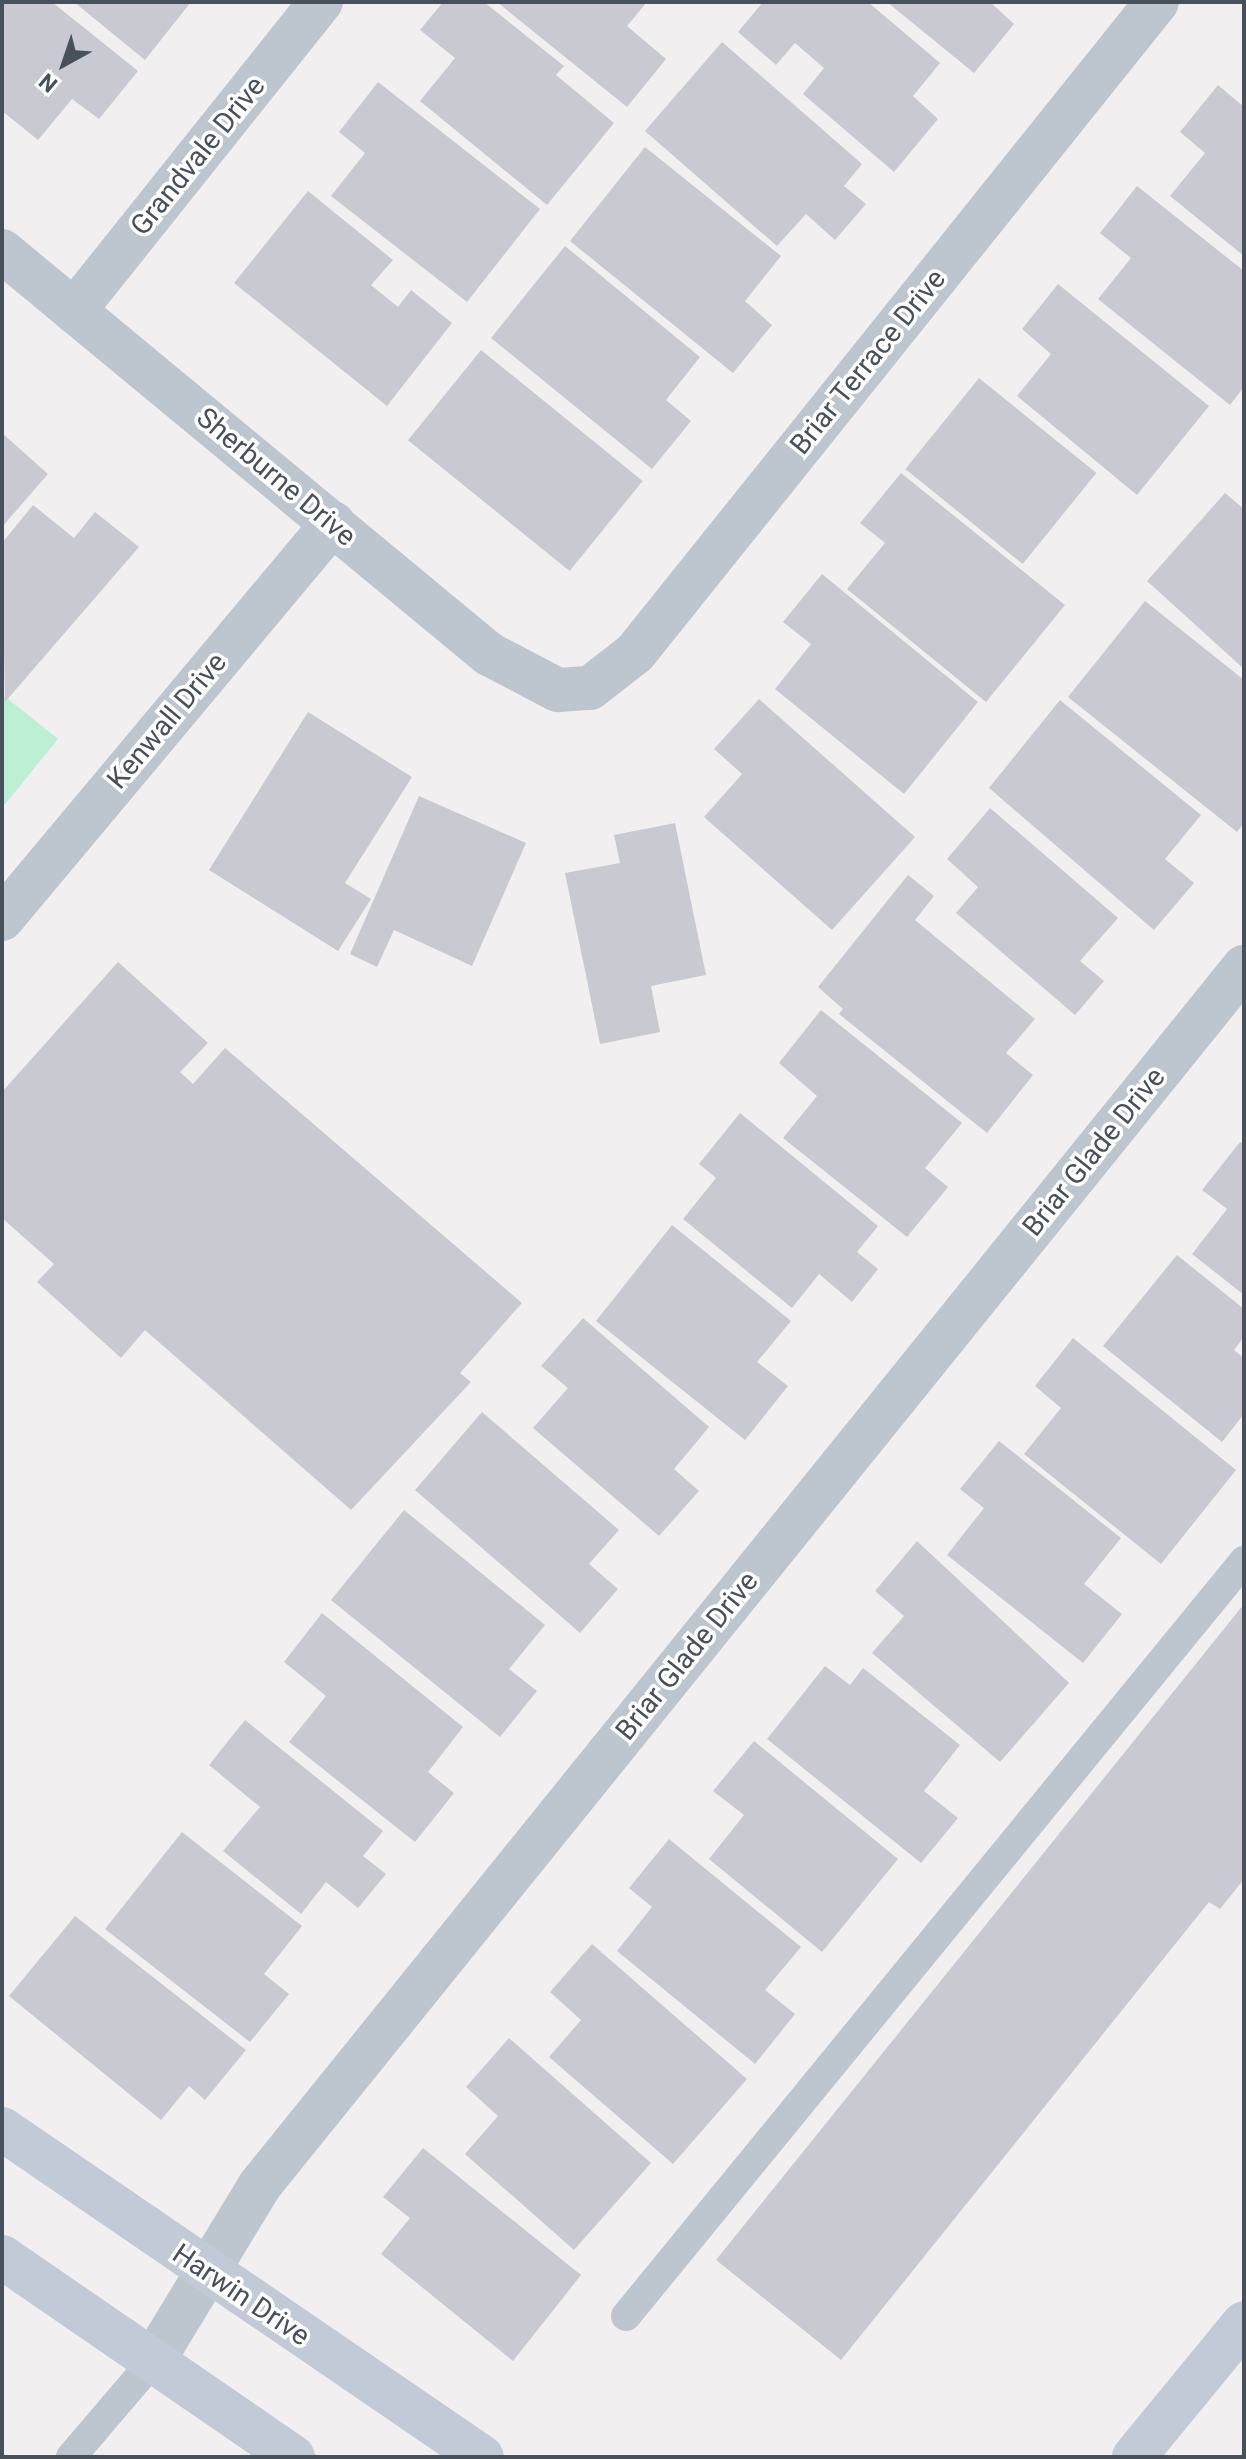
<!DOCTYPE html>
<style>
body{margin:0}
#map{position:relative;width:1246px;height:2459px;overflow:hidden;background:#f1efef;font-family:Roboto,sans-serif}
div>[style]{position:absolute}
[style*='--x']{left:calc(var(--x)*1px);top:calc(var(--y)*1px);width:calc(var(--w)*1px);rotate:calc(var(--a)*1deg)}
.green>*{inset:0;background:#bdefd4}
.building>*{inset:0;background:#c9cad1;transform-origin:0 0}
.lane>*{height:30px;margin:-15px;padding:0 15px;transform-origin:15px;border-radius:15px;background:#bdc5ce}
.street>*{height:44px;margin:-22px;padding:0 22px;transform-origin:22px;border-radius:22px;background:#bdc5ce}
.secondary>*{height:44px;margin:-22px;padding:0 22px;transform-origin:22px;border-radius:22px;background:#c2cad8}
span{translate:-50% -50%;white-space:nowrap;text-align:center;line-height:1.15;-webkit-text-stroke:7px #fff;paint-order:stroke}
.street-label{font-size:28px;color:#47515c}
.frame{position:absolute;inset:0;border:4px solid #47515c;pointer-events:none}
.north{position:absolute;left:24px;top:24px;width:80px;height:80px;-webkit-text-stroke:6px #fff;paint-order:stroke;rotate:220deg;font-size:22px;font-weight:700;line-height:32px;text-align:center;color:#47515c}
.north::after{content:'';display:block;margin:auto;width:28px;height:36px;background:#47515c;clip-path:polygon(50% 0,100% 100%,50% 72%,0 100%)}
</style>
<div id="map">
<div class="green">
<i style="clip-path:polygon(2px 694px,58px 739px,2px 808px)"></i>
</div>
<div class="building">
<i style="clip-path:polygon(2px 2px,52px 2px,138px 71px,99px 119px,72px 99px,38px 140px,2px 111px)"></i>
<i style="clip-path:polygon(74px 2px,191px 2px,145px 60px)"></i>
<i style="clip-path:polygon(443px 2px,484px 2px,564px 66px,556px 75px,614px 123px,547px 205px,420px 101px,455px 58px,420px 30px)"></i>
<i style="clip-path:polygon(497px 2px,647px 2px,627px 26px,666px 59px,627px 107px)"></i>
<i style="clip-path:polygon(763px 2px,868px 2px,940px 63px,913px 96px,938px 119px,894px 172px,803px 94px,824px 68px,795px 43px,776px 65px,738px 32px)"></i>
<i style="clip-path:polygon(887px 2px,990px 2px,1014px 24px,974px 73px)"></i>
<i style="clip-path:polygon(722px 42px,862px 164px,844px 186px,866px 204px,835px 240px,806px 214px,777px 246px,645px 131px)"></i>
<i style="clip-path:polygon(378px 82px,540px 209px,467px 302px,331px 196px,365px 153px,339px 132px)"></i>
<i style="clip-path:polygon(1218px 85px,1244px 107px,1244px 256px,1170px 196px,1205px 153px,1180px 132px)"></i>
<i style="clip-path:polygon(645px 147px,781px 256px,745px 301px,772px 325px,733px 373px,570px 241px)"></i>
<i style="clip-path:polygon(1137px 186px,1244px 271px,1244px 387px,1230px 405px,1098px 299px,1131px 258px,1100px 233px)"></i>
<i style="clip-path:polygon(308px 191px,393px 260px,371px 285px,398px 307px,411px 290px,452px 323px,387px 406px,234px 283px)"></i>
<i style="clip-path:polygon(565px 246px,700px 357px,666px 400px,691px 421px,652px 469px,491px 338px)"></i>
<i style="clip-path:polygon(1058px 284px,1209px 406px,1137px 495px,1017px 396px,1051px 354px,1022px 329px)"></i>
<i style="left:481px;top:350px;width:208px;height:116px;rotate:39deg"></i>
<i style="left:979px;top:378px;width:151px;height:117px;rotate:39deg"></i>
<i style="clip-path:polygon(2px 433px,48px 474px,2px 527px)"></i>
<i style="clip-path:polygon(901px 473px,1065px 605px,986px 702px,847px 589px,885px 543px,860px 523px)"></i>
<i style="clip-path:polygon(1225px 493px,1244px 509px,1244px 669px,1147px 581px)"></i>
<i style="clip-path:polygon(33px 505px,74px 538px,95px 512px,139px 547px,5px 702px,2px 543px)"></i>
<i style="clip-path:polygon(822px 574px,978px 702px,904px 794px,775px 689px,811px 644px,783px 622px)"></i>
<i style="clip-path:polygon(1145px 601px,1244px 680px,1244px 823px,1237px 832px,1068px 697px)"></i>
<i style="clip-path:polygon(759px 699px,915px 837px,832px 930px,704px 817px,742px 774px,714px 749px)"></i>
<i style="clip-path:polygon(1060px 700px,1201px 815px,1165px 859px,1194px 883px,1154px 930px,989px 788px)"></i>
<i style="clip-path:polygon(308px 712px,412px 777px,345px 883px,371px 899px,338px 951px,209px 870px)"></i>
<i style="clip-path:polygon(419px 796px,526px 843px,472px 966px,394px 930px,377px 967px,350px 954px)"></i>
<i style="clip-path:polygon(990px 808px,1118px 918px,1080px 961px,1104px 981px,1075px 1015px,956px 913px,978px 887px,947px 859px)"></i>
<i style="clip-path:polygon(675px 823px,706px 975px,651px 986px,660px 1032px,600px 1044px,565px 873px,620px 863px,614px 835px)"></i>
<i style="clip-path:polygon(908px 875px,934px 896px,915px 920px,1035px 1019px,1006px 1053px,1033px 1075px,987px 1133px,839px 1014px,843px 1009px,818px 987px)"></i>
<i style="clip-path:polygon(118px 962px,208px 1043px,180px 1072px,193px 1084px,225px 1048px,522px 1303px,460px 1373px,471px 1382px,351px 1510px,145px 1330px,121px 1358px,37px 1282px,54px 1264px,2px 1218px,2px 1092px)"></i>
<i style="clip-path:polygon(821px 1010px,962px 1123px,925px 1168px,948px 1187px,907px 1237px,783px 1138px,817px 1096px,779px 1063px)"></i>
<i style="clip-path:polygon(740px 1113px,878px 1226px,857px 1252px,878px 1269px,852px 1302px,819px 1274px,792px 1308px,683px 1219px,716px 1178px,699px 1164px)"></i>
<i style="clip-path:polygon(1240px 1142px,1244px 1145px,1244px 1295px,1192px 1254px,1227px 1209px,1202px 1190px)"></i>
<i style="clip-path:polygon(672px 1225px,791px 1321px,757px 1362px,788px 1386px,745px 1440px,596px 1321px)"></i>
<i style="clip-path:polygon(1177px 1255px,1244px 1309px,1244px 1337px,1234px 1350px,1244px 1358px,1244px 1414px,1222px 1442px,1103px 1346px)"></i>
<i style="clip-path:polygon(583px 1318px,709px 1427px,674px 1469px,699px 1491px,659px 1536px,533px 1428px,568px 1388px,541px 1366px)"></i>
<i style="clip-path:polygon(1073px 1338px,1236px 1470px,1161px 1564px,1024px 1454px,1061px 1408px,1035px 1386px)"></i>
<i style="clip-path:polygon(482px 1412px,619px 1530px,589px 1564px,618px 1589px,580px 1633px,415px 1490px)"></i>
<i style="clip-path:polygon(999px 1441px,1121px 1538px,1084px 1584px,1122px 1614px,1083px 1663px,947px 1555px,984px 1508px,960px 1489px)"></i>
<i style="clip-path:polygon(404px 1510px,545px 1625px,509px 1669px,537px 1691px,500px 1737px,331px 1600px)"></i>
<i style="clip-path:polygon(917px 1541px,1069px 1683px,1000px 1762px,872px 1653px,904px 1616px,875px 1591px)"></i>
<i style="clip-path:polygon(1244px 1604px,1244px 1879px,1220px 1909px,1209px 1902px,841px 2360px,716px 2260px)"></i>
<i style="clip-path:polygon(322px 1613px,463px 1727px,428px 1772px,454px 1793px,415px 1842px,289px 1742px,326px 1696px,284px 1662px)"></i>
<i style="clip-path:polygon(825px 1666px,850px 1685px,863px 1668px,960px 1745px,924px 1791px,958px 1818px,921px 1863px,767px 1739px)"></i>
<i style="clip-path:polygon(245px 1720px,383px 1831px,363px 1856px,386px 1874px,358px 1908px,326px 1882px,301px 1914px,223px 1851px,260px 1807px,209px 1765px)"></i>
<i style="clip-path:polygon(754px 1741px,898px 1859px,822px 1952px,709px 1859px,744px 1815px,713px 1791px)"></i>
<i style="clip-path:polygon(182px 1832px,302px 1926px,264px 1974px,289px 1994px,250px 2042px,105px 1929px)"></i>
<i style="clip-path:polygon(669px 1839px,801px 1947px,765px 1990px,795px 2014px,755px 2064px,617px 1951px,652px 1907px,629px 1888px)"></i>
<i style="clip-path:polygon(75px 1916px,246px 2050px,205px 2100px,189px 2086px,161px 2120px,9px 1996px)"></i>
<i style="clip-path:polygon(592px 1944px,747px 2079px,673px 2164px,549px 2057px,581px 2020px,550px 1992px)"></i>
<i style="clip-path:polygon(509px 2038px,651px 2163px,574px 2250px,465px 2154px,498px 2116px,466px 2087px)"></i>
<i style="clip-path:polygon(423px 2148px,581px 2275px,513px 2361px,381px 2254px,410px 2218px,383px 2197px)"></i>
</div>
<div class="lane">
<i style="--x:626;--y:2316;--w:976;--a:-50.7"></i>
<i style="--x:71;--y:2457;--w:126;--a:-49.5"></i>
</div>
<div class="street">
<i style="--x:2;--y:251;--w:632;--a:39.61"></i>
<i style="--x:489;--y:654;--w:78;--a:27.6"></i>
<i style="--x:558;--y:690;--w:32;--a:-4"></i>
<i style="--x:590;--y:688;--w:57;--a:-37.9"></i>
<i style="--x:635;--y:653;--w:834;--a:-51.28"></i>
<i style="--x:74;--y:311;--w:396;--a:-51.4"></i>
<i style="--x:2;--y:919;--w:516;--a:-50.11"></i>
<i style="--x:153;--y:2361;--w:206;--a:-58.7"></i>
<i style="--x:260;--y:2185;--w:1566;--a:-51.07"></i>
</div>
<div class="secondary">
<i style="--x:2;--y:2129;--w:581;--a:34.35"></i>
<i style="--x:2;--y:2257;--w:353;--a:34.5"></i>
<i style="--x:1134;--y:2457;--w:173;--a:-50.6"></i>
</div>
<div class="street-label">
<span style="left:198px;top:156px;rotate:-51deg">Grandvale Drive</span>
<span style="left:868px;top:362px;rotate:-51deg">Briar Terrace Drive</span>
<span style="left:276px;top:477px;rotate:40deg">Sherburne Drive</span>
<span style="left:167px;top:721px;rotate:-50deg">Kenwall Drive</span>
<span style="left:1094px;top:1152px;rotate:-51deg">Briar Glade Drive</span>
<span style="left:687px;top:1656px;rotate:-51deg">Briar Glade Drive</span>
<span style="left:241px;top:2295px;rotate:34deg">Harwin Drive</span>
</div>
<div class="frame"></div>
<div class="north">N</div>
</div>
